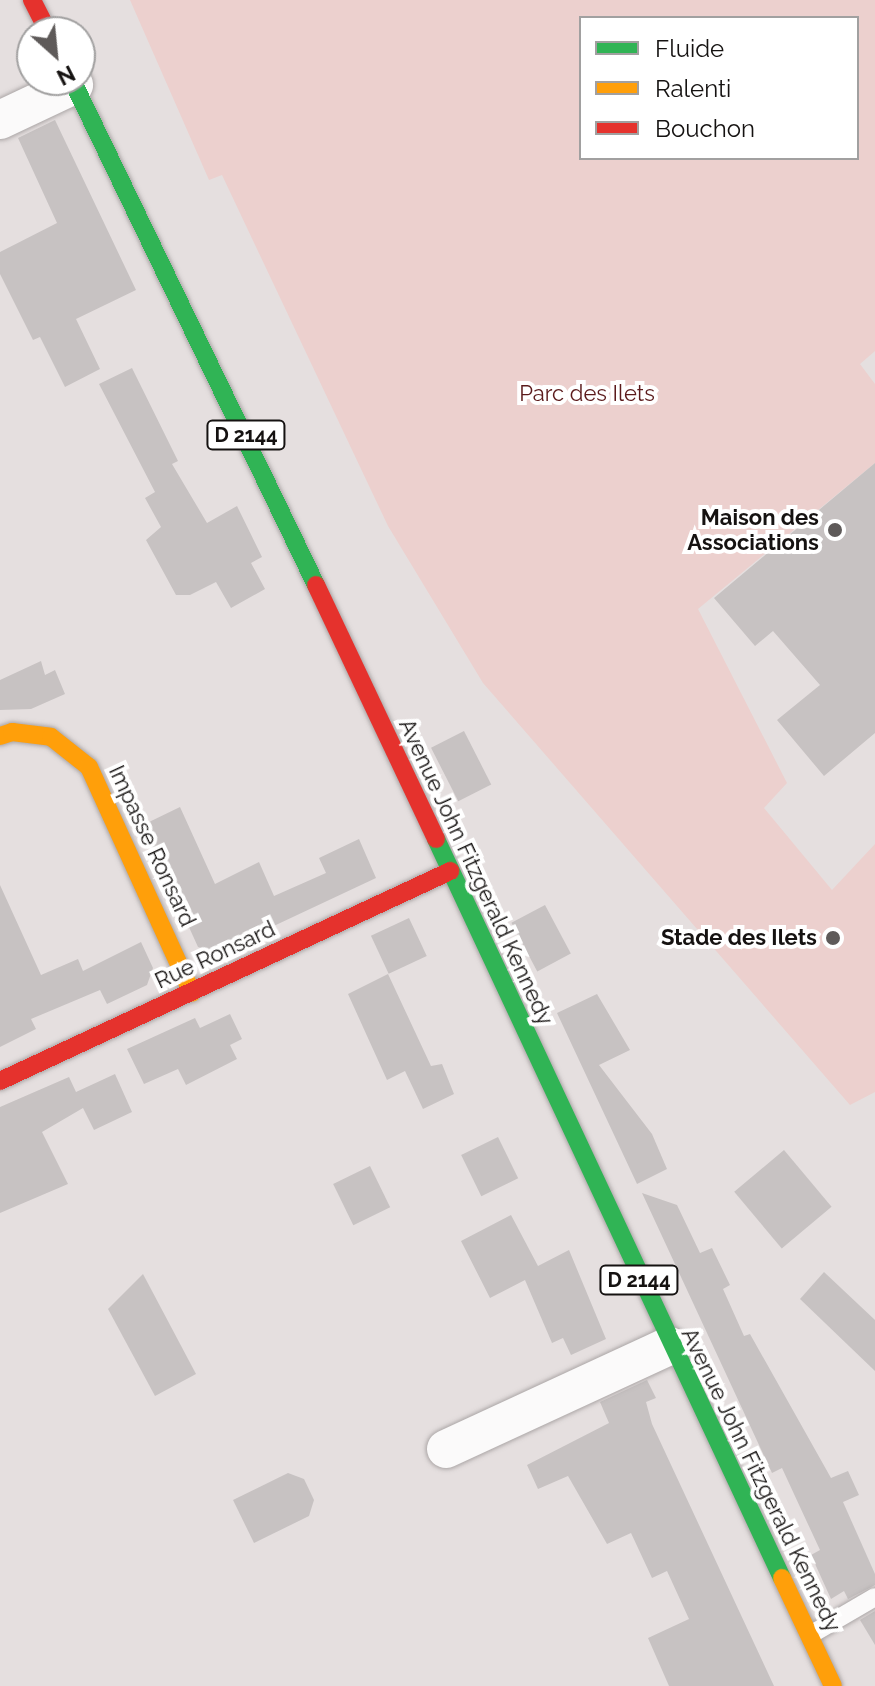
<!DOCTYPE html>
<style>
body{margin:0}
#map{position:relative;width:875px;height:1686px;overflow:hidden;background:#e5dfdf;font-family:Raleway,sans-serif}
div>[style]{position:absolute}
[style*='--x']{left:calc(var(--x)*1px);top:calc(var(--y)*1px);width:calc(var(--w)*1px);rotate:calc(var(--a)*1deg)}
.green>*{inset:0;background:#ecd0ce}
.building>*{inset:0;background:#c7c2c2;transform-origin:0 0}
.roads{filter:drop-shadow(0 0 2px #aba6a6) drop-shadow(0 0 2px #aba6a6)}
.lane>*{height:18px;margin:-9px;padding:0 9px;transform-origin:9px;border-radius:9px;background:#fbfafa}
.street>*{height:38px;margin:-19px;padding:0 19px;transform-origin:19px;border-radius:19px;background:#fbfafa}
.fast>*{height:18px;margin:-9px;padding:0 9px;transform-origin:9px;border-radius:9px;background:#30b455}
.slow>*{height:18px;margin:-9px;padding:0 9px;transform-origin:9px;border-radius:9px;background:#ff9f0a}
.jam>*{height:18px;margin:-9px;padding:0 9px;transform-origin:9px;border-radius:9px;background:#e5322d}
.dots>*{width:22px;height:22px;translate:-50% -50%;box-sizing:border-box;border:4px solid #fff;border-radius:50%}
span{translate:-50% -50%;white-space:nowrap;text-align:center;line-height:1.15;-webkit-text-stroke:8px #fff;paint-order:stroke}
.shield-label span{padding:2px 6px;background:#fff;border:2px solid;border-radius:6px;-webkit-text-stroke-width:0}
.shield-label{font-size:20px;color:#151211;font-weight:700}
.park-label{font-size:22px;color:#5b1a1b}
.poi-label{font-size:22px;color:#151211;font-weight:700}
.right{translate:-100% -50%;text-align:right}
.street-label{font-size:22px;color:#151211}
.legend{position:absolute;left:579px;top:16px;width:280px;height:144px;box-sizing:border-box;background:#fff;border:2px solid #a1a0a0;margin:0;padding:10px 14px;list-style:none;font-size:24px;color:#151211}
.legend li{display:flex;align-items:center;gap:16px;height:40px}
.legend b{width:40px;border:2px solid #a1a0a0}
.north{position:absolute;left:16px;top:16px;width:80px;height:80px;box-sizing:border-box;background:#fff;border:2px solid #a1a0a0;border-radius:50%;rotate:153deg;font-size:22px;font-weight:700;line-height:32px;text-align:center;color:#151211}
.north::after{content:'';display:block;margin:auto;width:28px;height:36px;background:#5e5a59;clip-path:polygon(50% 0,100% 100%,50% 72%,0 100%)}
</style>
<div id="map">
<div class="green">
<i style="clip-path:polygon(evenodd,130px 0,875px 0,875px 351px,860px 364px,875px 384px,875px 463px,698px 609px,787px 783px,764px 808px,832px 890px,875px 844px,875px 1092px,850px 1105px,483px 683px,388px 526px,222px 175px,209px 180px,130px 0,857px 18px,857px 158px,581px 158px,581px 18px,857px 18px)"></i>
</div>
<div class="building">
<i style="clip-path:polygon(55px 120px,136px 290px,76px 319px,100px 369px,65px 387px,40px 337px,33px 340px,0 274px,0 252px,57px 223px,18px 138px)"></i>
<i style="clip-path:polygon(132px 368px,178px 461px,172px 464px,207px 523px,237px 506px,262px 557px,251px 563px,265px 589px,231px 608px,216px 582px,190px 595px,176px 595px,146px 540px,161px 527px,145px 498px,155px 492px,99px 384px)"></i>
<i style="clip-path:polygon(875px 463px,875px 733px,824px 776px,777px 720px,820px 685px,773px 631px,755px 646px,714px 598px)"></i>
<i style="clip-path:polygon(41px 661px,45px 675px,55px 670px,65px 694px,31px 709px,0 710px,0 680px)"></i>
<i style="left:464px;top:731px;width:60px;height:37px;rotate:63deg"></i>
<i style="clip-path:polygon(180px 807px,215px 884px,259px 862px,274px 896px,326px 873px,319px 858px,359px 839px,376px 878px,216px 953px,198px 947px,149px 839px,154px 837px,147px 823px)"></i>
<i style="clip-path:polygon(0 885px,41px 975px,78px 959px,83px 971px,141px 942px,153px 968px,147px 985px,107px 1004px,100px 990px,31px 1019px,36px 1029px,0 1047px)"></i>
<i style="left:545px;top:905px;width:55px;height:38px;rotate:62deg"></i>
<i style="left:409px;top:918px;width:42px;height:42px;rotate:65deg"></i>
<i style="clip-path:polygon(388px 974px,431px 1066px,442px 1064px,454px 1094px,423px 1109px,405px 1071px,387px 1080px,348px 994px)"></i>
<i style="clip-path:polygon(597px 994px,630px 1050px,599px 1065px,652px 1134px,667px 1169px,637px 1184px,557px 1013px)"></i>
<i style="clip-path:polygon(230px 1014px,242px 1039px,230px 1045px,237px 1059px,186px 1085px,178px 1069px,144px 1084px,127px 1049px,195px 1018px,200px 1028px)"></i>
<i style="clip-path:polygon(115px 1074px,132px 1112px,94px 1130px,83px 1108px,42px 1132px,68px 1184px,0 1213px,0 1107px,69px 1077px,76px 1092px)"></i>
<i style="left:498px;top:1137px;width:46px;height:41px;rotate:64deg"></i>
<i style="left:784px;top:1150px;width:74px;height:65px;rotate:50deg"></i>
<i style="left:370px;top:1166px;width:46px;height:41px;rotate:64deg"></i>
<i style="clip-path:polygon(642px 1193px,677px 1205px,700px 1253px,712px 1248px,730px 1285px,723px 1289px,744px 1336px,750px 1334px,831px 1478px,848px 1471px,859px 1495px,843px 1502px,875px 1574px,875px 1585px,848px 1599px,844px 1591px,831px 1599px,811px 1555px,820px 1550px,800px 1507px,782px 1468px,772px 1473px)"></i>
<i style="clip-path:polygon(511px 1215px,538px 1266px,569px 1250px,606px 1339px,571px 1355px,563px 1338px,552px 1343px,525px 1280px,490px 1298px,461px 1241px)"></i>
<i style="clip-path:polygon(824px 1272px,875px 1320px,875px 1371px,800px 1299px)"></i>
<i style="clip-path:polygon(143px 1274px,196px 1374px,155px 1396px,108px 1309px)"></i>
<i style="clip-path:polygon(647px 1380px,656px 1398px,646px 1402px,652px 1424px,774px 1686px,669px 1686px,648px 1638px,689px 1619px,667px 1571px,652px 1578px,631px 1533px,607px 1544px,568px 1476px,538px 1489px,527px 1465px,609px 1423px,600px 1402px)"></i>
<i style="clip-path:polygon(288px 1473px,304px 1479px,314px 1500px,309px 1516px,254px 1543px,233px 1500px)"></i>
<i style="clip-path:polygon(875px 1611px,875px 1645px,860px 1620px)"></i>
</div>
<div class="roads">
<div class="lane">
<i style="--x:810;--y:1635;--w:75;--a:-30.3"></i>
</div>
<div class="street">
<i style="--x:0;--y:120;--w:82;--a:-25.3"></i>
<i style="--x:446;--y:1449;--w:246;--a:-24.8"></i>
</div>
<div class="fast">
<i style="--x:72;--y:80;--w:561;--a:64.21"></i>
<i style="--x:436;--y:839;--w:816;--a:64.91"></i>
</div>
<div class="slow">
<i style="--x:0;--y:736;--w:13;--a:-18"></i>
<i style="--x:12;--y:732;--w:39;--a:7"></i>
<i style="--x:51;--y:737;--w:48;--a:38.3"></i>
<i style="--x:89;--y:767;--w:248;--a:65.5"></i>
<i style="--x:782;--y:1578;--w:119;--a:64.7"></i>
</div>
<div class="jam">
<i style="--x:32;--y:0;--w:36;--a:63"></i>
<i style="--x:316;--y:585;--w:281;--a:64.7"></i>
<i style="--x:0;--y:1081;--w:497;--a:-25"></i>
</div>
</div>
<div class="dots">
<i style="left:835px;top:530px;background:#5e5a59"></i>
<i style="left:833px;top:938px;background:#5e5a59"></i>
</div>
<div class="shield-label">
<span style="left:246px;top:435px">D 2144</span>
<span style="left:639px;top:1280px">D 2144</span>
</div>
<div class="park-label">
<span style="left:587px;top:394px">Parc des Ilets</span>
</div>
<div class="poi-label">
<span class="right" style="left:819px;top:530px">Maison des<br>Associations</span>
<span class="right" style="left:817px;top:938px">Stade des Ilets</span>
</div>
<div class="street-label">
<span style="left:152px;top:846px;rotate:65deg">Impasse Ronsard</span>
<span style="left:476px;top:872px;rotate:65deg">Avenue John Fitzgerald Kennedy</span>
<span style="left:215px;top:955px;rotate:-25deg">Rue Ronsard</span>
<span style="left:761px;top:1480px;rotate:64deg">Avenue John Fitzgerald Kennedy</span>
</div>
<ul class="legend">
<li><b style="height:10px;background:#30b455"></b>Fluide</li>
<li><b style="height:10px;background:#ff9f0a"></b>Ralenti</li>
<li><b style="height:10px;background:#e5322d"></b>Bouchon</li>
</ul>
<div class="north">N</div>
</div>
